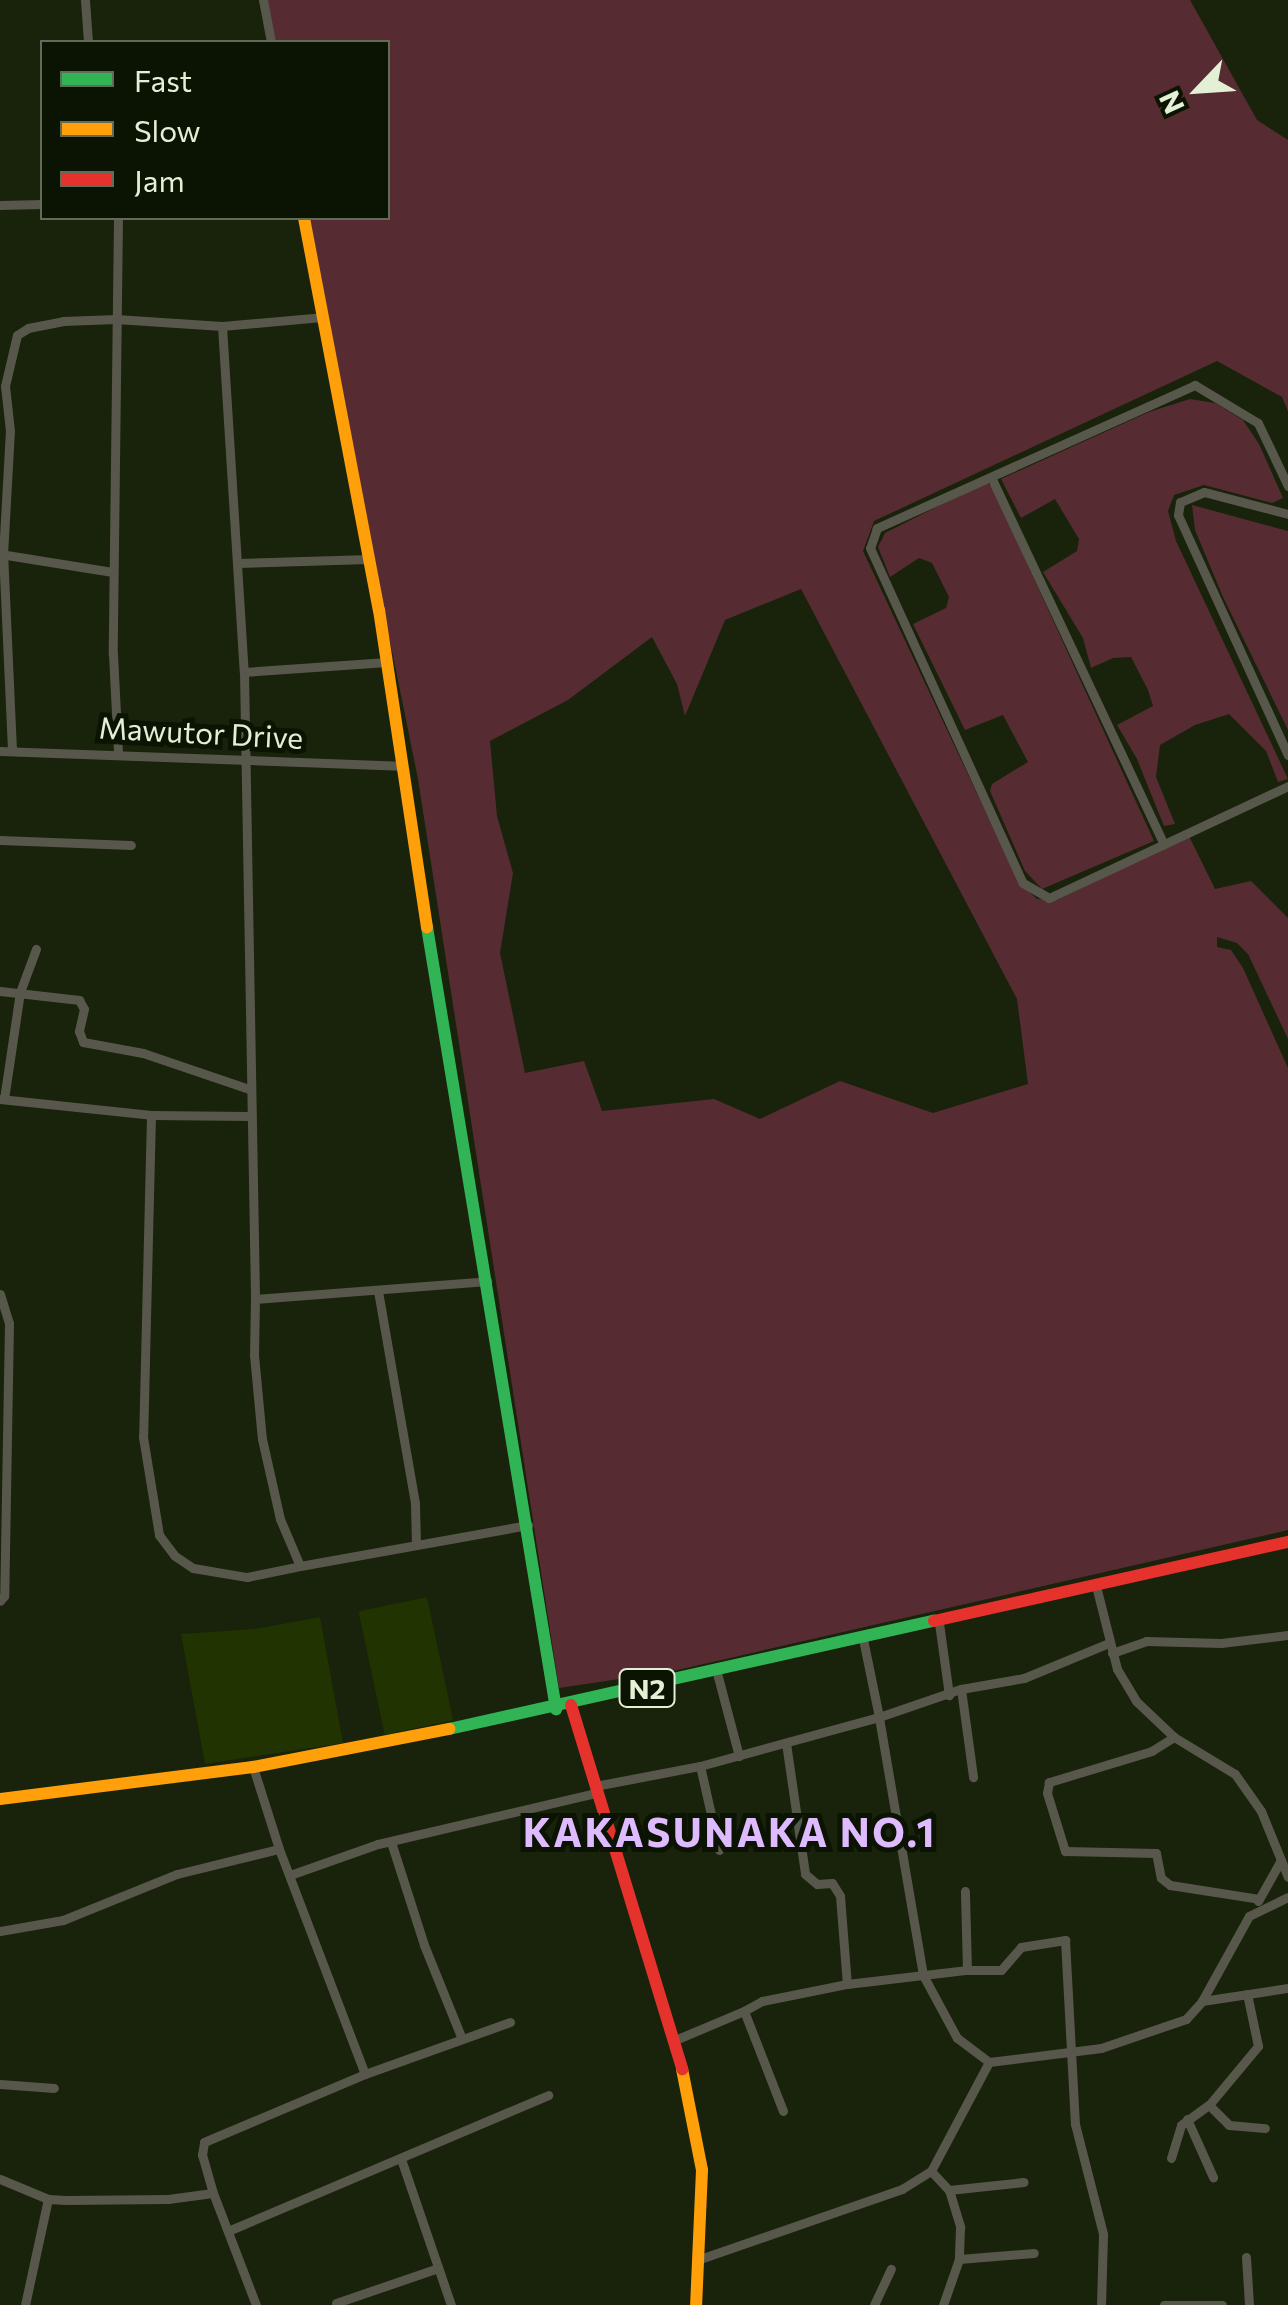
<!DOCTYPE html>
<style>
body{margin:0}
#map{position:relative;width:1288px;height:2305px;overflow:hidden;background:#19220a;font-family:Commissioner,sans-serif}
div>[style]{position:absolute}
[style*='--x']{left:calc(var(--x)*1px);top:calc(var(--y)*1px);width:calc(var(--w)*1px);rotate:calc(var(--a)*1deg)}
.built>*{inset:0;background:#213301;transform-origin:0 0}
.green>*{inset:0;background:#562c32}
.street>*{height:9px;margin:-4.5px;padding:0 4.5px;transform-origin:4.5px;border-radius:4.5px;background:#58574b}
.fast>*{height:12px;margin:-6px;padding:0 6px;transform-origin:6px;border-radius:6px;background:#30b455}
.slow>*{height:12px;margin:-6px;padding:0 6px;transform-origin:6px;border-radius:6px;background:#ff9f0a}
.jam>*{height:12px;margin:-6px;padding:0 6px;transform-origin:6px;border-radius:6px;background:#e5322d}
span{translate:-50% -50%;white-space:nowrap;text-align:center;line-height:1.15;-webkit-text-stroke:10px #0b1303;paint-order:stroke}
.shield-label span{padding:2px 8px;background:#0b1303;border:2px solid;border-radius:8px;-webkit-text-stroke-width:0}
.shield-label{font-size:28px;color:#e3f0d6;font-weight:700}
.street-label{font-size:30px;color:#e3f0d6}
.district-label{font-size:40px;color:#debafe;font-weight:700;letter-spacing:2.5px}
.legend{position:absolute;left:40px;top:40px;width:350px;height:180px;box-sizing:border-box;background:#0b1303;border:2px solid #616b57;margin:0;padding:12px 18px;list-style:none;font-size:30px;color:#e3f0d6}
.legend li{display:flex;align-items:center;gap:20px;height:50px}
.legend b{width:50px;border:2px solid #616b57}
.north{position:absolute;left:1148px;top:40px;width:100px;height:100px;-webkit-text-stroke:8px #0b1303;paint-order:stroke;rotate:245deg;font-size:28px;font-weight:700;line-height:40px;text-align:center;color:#e3f0d6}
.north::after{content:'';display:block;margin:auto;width:35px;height:45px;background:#e3f0d6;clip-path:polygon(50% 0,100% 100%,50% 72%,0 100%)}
</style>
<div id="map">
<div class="built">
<i style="left:427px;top:1597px;width:126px;height:70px;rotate:78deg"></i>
<i style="clip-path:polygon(320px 1617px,343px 1743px,205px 1764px,181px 1634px,255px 1629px)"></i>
</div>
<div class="green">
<i style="clip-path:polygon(evenodd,260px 0,1190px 0,1257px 120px,1288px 140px,1288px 411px,1282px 397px,1217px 361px,874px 521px,863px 551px,1018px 881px,1037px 899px,1057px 900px,1189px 836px,1215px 889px,1251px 881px,1288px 918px,1288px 1039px,1248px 954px,1237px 943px,1217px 937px,1217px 947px,1231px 950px,1243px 968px,1288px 1068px,1288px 1530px,673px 1671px,559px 1688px,418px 779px,304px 218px,388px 218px,388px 42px,269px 42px,260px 0,801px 589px,1017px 999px,1028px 1084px,933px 1113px,840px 1081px,760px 1119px,714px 1099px,602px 1111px,584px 1061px,525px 1073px,500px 953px,513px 873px,497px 816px,490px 741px,568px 700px,652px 637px,677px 684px,685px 716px,725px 620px,801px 589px)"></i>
<i style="clip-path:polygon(1190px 399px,1215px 403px,1243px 420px,1259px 444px,1283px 498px,1272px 503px,1204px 485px,1174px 495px,1168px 511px,1176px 541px,1288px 779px,1278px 782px,1266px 751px,1229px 714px,1195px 725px,1160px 745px,1156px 777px,1175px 824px,1164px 826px,1137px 759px,1117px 725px,1153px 706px,1148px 690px,1131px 657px,1113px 658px,1091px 668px,1083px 638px,1043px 572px,1077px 551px,1079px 539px,1055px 499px,1021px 518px,1001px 479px,1149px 412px)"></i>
<i style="clip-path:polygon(986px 482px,992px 487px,1154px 841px,1042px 889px,1025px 871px,990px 791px,992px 784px,1028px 762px,1003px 715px,965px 730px,913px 624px,946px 608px,949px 597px,932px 563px,919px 558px,890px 577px,878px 547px,885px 533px)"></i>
<i style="clip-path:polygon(1192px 505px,1288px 531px,1288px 730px,1223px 597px,1195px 530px)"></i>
</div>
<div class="street">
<i style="--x:85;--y:0;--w:42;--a:85.9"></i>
<i style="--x:263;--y:0;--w:43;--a:79.2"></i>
<i style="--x:0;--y:205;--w:42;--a:-1.4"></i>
<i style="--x:118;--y:218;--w:436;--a:90.7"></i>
<i style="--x:113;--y:654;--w:98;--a:87.1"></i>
<i style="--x:222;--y:326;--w:347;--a:86.4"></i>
<i style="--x:244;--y:672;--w:627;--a:88.99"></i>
<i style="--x:255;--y:1299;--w:233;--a:-4.4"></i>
<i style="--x:991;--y:477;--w:406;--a:64.8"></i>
<i style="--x:1288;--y:486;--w:70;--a:-115.5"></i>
<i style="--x:1258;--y:423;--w:74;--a:-148.9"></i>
<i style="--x:1195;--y:385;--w:349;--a:155.8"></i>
<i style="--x:877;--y:528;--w:21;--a:109"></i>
<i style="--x:870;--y:548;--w:368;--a:65.5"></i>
<i style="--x:1023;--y:883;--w:30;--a:30"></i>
<i style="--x:1049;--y:898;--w:264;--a:-25.1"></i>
<i style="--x:1288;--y:514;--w:87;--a:-165.3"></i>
<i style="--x:1204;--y:492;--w:26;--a:157"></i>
<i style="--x:1180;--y:502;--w:13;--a:99"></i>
<i style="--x:1178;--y:515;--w:264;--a:65.4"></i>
<i style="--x:0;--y:554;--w:114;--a:9.1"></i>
<i style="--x:238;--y:563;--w:131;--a:-1.7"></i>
<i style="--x:244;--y:672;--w:143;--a:-4"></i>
<i style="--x:12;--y:750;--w:195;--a:-92.6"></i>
<i style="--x:3;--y:555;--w:124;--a:-86.8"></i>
<i style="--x:10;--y:431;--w:45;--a:-96.3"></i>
<i style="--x:5;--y:386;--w:52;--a:-76.8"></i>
<i style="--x:17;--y:335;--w:13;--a:-32"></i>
<i style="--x:28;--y:328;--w:36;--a:-11"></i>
<i style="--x:63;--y:321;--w:53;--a:-2.2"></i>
<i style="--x:116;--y:319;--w:106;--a:3.8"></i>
<i style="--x:222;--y:326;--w:100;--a:-5.1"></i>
<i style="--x:0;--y:751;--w:400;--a:2.1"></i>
<i style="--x:0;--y:840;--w:131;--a:2.2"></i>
<i style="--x:0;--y:991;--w:80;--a:6.5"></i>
<i style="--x:79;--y:1000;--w:10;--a:61"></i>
<i style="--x:84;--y:1009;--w:23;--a:103"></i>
<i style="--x:79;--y:1031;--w:12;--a:70"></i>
<i style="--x:83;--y:1042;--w:61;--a:10.4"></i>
<i style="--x:143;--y:1053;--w:112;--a:18.8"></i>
<i style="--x:0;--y:1099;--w:152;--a:6"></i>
<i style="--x:151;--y:1115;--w:99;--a:0.6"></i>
<i style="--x:4;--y:1099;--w:108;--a:-81.5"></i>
<i style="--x:20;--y:992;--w:46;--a:-69.6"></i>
<i style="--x:151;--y:1115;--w:322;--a:91.4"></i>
<i style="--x:143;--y:1437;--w:99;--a:80.7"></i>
<i style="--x:159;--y:1535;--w:26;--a:53"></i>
<i style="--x:175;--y:1556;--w:22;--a:34"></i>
<i style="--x:193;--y:1568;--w:55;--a:9.5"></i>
<i style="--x:247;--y:1577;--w:54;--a:-11.7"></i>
<i style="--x:378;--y:1291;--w:216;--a:80.1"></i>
<i style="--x:415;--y:1504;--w:41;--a:88.6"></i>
<i style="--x:0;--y:1294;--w:30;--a:73"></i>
<i style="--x:9;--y:1323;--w:273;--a:91"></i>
<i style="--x:4;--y:1596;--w:6;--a:129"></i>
<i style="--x:255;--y:1299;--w:56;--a:91"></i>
<i style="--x:254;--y:1355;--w:84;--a:84.6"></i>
<i style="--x:262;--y:1439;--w:82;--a:77.3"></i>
<i style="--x:280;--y:1519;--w:51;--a:66.9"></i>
<i style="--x:300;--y:1566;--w:232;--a:-10.2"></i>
<i style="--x:1096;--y:1586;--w:86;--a:75.8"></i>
<i style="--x:1117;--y:1669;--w:37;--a:59"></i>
<i style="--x:1136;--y:1701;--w:52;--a:43.5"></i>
<i style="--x:1174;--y:1737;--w:71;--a:31.2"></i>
<i style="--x:1235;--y:1774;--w:45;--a:54.9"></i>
<i style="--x:1261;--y:1811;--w:71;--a:67.8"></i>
<i style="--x:939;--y:1623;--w:73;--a:82.1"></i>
<i style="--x:1112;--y:1653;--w:36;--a:-19"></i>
<i style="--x:1146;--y:1641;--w:75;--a:1.5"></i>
<i style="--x:1221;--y:1643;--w:67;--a:-6.8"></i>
<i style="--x:717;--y:1673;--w:86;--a:75.2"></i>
<i style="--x:961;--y:1689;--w:89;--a:82.2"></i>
<i style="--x:1174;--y:1737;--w:26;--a:148"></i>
<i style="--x:1152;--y:1751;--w:108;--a:163.2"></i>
<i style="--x:1049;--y:1782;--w:11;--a:100"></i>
<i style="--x:1047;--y:1793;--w:61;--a:72.8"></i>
<i style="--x:1065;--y:1851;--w:91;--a:1.3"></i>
<i style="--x:1156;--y:1853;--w:25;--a:79"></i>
<i style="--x:1161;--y:1878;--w:11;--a:38"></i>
<i style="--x:1170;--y:1885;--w:90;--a:8.9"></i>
<i style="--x:786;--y:1743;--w:132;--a:81.7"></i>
<i style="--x:805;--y:1874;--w:16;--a:40"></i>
<i style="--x:817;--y:1884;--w:15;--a:-4"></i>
<i style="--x:832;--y:1883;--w:15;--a:58"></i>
<i style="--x:840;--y:1896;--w:88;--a:85.5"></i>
<i style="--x:253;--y:1767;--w:86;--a:72.4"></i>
<i style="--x:279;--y:1849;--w:241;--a:69.1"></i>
<i style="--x:595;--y:1786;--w:107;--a:-10.8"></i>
<i style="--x:391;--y:1842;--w:108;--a:72.2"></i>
<i style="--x:424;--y:1945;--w:101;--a:68"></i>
<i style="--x:719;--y:1850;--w:86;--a:-102.7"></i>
<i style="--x:700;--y:1766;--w:186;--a:-15.3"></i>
<i style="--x:879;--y:1717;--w:80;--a:-101.6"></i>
<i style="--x:290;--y:1875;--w:93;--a:-19.4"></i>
<i style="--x:378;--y:1844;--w:223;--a:-13.2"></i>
<i style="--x:1258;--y:1901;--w:47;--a:-60.7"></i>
<i style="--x:0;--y:1931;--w:64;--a:-9.9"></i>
<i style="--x:63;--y:1920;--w:123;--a:-22"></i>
<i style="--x:177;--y:1874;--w:105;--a:-13.8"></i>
<i style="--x:967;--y:1970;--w:34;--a:0"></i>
<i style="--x:1001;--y:1970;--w:30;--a:-49"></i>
<i style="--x:1021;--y:1947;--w:45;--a:-9"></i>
<i style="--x:1065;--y:1940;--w:184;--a:86.9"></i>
<i style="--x:1075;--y:2124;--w:114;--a:75.7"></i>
<i style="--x:1103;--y:2234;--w:71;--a:91.6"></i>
<i style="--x:1202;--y:2001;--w:87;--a:-8.6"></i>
<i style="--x:675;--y:2040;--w:75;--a:-22.8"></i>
<i style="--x:989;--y:2062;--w:40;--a:-143"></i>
<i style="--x:957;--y:2038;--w:72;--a:-118.4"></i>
<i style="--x:923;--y:1975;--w:262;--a:-99.7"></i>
<i style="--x:879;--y:1717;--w:87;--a:-18.9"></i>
<i style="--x:961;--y:1689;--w:64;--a:-9.9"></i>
<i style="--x:1024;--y:1678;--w:92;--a:-22.4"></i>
<i style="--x:0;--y:2084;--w:54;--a:4.2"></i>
<i style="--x:1209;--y:2105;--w:28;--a:45"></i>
<i style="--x:1229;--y:2125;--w:36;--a:5"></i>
<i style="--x:783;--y:2111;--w:107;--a:-111.3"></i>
<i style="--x:744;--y:2011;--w:21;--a:-29"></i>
<i style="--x:762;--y:2001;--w:87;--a:-11.3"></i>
<i style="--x:847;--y:1984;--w:121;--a:-6.7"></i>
<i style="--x:967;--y:1970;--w:79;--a:-91.5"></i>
<i style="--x:1187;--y:2119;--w:64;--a:65.9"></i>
<i style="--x:1171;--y:2158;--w:34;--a:-73"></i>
<i style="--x:1181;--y:2125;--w:34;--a:-36"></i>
<i style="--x:1209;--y:2105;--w:77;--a:-50.3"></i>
<i style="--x:1258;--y:2046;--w:53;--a:-101.9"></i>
<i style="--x:401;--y:2159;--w:154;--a:71.1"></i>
<i style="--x:931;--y:2171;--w:26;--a:47"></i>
<i style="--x:949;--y:2190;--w:39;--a:73"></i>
<i style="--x:960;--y:2227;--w:32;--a:92"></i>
<i style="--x:959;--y:2259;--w:49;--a:109.2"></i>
<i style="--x:0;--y:2179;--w:52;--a:22.6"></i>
<i style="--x:48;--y:2199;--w:18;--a:3"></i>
<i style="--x:66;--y:2200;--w:102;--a:-0.6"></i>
<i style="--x:168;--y:2199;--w:45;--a:-7.6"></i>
<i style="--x:949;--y:2190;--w:75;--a:-6.1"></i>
<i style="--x:228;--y:2231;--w:348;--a:-23"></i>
<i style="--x:1246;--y:2257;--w:48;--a:86.4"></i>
<i style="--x:959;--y:2259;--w:75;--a:-4.6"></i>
<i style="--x:697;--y:2260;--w:217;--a:-19.1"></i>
<i style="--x:902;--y:2189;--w:34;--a:-32"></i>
<i style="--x:931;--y:2171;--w:123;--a:-62"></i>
<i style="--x:989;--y:2062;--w:113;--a:-7.1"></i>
<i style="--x:1101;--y:2048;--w:90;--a:-18.8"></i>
<i style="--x:1186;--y:2019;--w:24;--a:-48"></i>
<i style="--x:1202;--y:2001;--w:97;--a:-61.1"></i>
<i style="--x:1249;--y:1916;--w:43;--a:-26"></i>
<i style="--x:336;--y:2303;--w:108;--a:-18.9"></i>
<i style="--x:25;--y:2305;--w:108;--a:-77.8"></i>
<i style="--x:256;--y:2305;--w:120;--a:-111"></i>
<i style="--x:213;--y:2193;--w:40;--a:-106"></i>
<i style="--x:202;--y:2155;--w:13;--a:-81"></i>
<i style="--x:204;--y:2142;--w:175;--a:-22.9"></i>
<i style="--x:365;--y:2074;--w:154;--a:-19.7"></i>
<i style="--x:874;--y:2305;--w:40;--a:-65"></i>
<i style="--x:1164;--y:2305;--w:58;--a:0"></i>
</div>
<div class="fast">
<i style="--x:427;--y:927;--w:793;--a:80.63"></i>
<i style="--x:449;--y:1729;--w:497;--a:-12.6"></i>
</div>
<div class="slow">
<i style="--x:304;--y:218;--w:399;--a:79.2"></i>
<i style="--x:379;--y:610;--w:321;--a:81.4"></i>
<i style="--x:0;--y:1799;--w:255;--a:-7.2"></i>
<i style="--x:253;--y:1767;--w:200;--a:-11"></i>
<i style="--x:682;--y:2069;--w:103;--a:78.8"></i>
<i style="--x:702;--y:2170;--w:135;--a:92.5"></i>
</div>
<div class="jam">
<i style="--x:934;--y:1621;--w:363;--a:-12.6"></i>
<i style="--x:571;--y:1705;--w:381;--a:73"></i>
</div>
<div class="shield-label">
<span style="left:647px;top:1688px">N2</span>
</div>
<div class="street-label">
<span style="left:201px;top:732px;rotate:3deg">Mawutor Drive</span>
</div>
<div class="district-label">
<span style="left:730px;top:1831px">KAKASUNAKA NO.1</span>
</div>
<ul class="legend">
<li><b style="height:12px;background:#30b455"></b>Fast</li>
<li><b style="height:12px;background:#ff9f0a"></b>Slow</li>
<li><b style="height:12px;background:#e5322d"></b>Jam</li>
</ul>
<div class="north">N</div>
</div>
